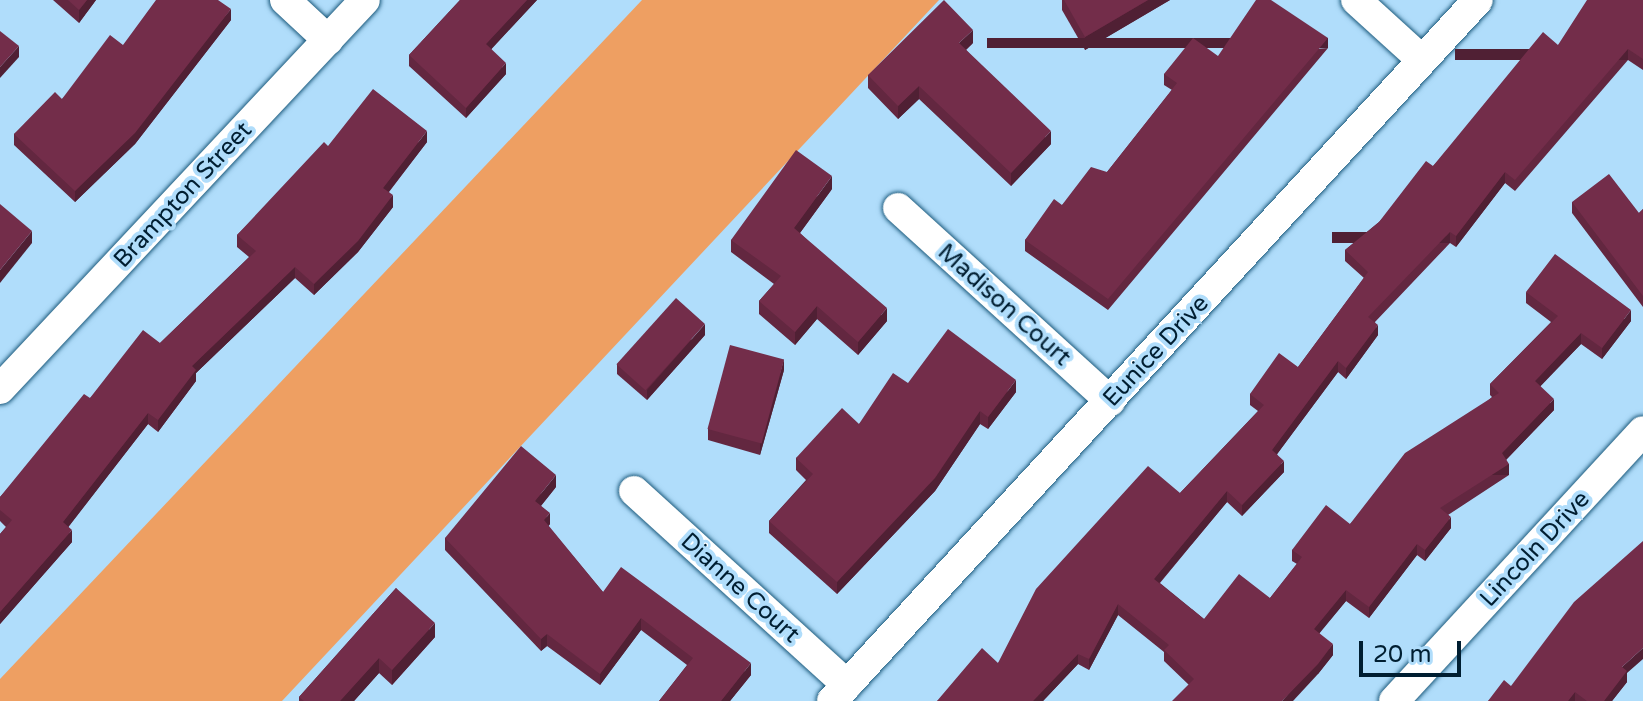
<!DOCTYPE html>
<style>
body{margin:0}
#map{position:relative;width:1643px;height:701px;overflow:hidden;background:#b0ddfb;font-family:"Varela Round",sans-serif}
div>[style]{position:absolute}
[style*='--x']{left:calc(var(--x)*1px);top:calc(var(--y)*1px);width:calc(var(--w)*1px);rotate:calc(var(--a)*1deg)}
.green>*{inset:0;background:#ee9f62}
.roads{filter:drop-shadow(0 0 2px #1d5b7d) drop-shadow(0 0 2px #1d5b7d)}
.street>*{height:30px;margin:-15px;padding:0 15px;transform-origin:15px;border-radius:15px;background:#fff}
.wall>*{inset:0;background:#632740}
.shaded-wall>*{inset:0;background:#502034;transform-origin:0 0}
.building>*{inset:0;background:#732d4a;transform-origin:0 0}
span{translate:-50% -50%;white-space:nowrap;text-align:center;line-height:1.15;-webkit-text-stroke:8px #b0ddfb;paint-order:stroke}
.street-label{font-size:24px;color:#001e31}
.scale{position:absolute;left:1359px;top:641px;width:102px;height:36px;box-sizing:border-box;border:4px solid #001e31;border-top:0;padding-left:10px;font-size:24px;line-height:28px;white-space:nowrap;color:#001e31;-webkit-text-stroke:6px #b0ddfb;paint-order:stroke}
</style>
<div id="map">
<div class="green">
<i style="clip-path:polygon(642px 0,939px 0,282px 701px,0 701px,0 679px)"></i>
</div>
<div class="roads">
<div class="street">
<i style="--x:285;--y:0;--w:59;--a:42.9"></i>
<i style="--x:1356;--y:0;--w:89;--a:42.3"></i>
<i style="--x:898;--y:208;--w:287;--a:42.3"></i>
<i style="--x:0;--y:389;--w:533;--a:-46.82"></i>
<i style="--x:634;--y:491;--w:288;--a:42.3"></i>
<i style="--x:832;--y:701;--w:953;--a:-47.34"></i>
<i style="--x:1394;--y:701;--w:367;--a:-47.3"></i>
</div>
</div>
<div class="wall">
<i style="clip-path:polygon(53px 0,96px 0,79px 23px)"></i>
<i style="clip-path:polygon(460px 0,537px 0,491px 49px,506px 74px,466px 118px,409px 66px,409px 55px)"></i>
<i style="clip-path:polygon(1062px 0,1170px 0,1085px 50px,1062px 10px)"></i>
<i style="clip-path:polygon(1643px 0,1643px 70px,1628px 60px,1515px 191px,1505px 183px,1456px 247px,1450px 243px,1375px 322px,1378px 335px,1346px 379px,1338px 372px,1277px 454px,1284px 472px,1242px 516px,1227px 502px,1160px 583px,1204px 619px,1270px 598px,1297px 564px,1292px 561px,1292px 550px,1350px 524px,1492px 397px,1490px 395px,1490px 384px,1551px 322px,1526px 303px,1526px 292px,1631px 321px,1602px 359px,1581px 344px,1540px 386px,1554px 410px,1506px 460px,1509px 475px,1448px 515px,1451px 528px,1425px 561px,1417px 555px,1369px 618px,1346px 601px,1319px 633px,1333px 655px,1318px 674px,1189px 685px,1164px 661px,1164px 652px,1118px 615px,1089px 670px,1078px 664px,1043px 701px,937px 701px,998px 663px,1180px 493px,1258px 411px,1250px 405px,1250px 394px,1298px 367px,1364px 278px,1345px 261px,1345px 250px,1379px 222px,1433px 166px,1558px 45px)"></i>
<i style="clip-path:polygon(231px 20px,135px 144px,75px 202px,14px 145px,14px 134px,62px 99px,123px 45px)"></i>
<i style="clip-path:polygon(973px 43px,966px 50px,1051px 144px,1011px 186px,919px 99px,898px 119px,868px 88px,868px 75px)"></i>
<i style="clip-path:polygon(1328px 48px,1108px 310px,1025px 251px,1025px 240px,1062px 205px,1107px 172px,1172px 90px,1164px 85px,1164px 74px,1218px 56px)"></i>
<i style="clip-path:polygon(427px 142px,389px 192px,393px 207px,358px 252px,314px 295px,295px 278px,196px 373px,196px 381px,158px 432px,148px 424px,68px 527px,72px 542px,0 624px,0 534px,6px 527px,0 521px,0 497px,90px 398px,160px 343px,249px 257px,237px 247px,237px 235px,328px 146px)"></i>
<i style="clip-path:polygon(832px 189px,800px 233px,887px 321px,858px 355px,817px 319px,795px 345px,759px 314px,759px 301px,774px 284px,731px 252px,731px 240px)"></i>
<i style="clip-path:polygon(1572px 202px,1639px 213px,1643px 209px,1643px 307px,1572px 213px)"></i>
<i style="clip-path:polygon(705px 335px,647px 400px,617px 374px,617px 364px)"></i>
<i style="clip-path:polygon(784px 370px,760px 455px,708px 440px,708px 429px)"></i>
<i style="clip-path:polygon(908px 383px,1016px 392px,988px 429px,980px 424px,935px 491px,837px 594px,769px 533px,769px 521px,806px 480px,796px 470px,796px 458px,859px 424px)"></i>
<i style="clip-path:polygon(556px 487px,541px 506px,550px 524px,548px 526px,603px 592px,751px 675px,730px 701px,659px 701px,687px 665px,641px 630px,600px 685px,547px 646px,541px 651px,445px 550px,445px 538px)"></i>
<i style="clip-path:polygon(396px 588px,435px 637px,392px 685px,379px 673px,354px 701px,299px 701px,299px 697px)"></i>
<i style="clip-path:polygon(1627px 673px,1627px 682px,1612px 701px,1488px 701px,1511px 686px)"></i>
</div>
<div class="shaded-wall">
<i style="clip-path:polygon(87px 0,96px 0,79px 23px,79px 10px)"></i>
<i style="clip-path:polygon(527px 0,537px 0,486px 55px,486px 44px)"></i>
<i style="clip-path:polygon(1148px 0,1170px 0,1085px 50px,1085px 37px)"></i>
<i style="clip-path:polygon(231px 9px,231px 20px,135px 144px,75px 202px,75px 191px)"></i>
<i style="clip-path:polygon(973px 30px,973px 43px,959px 56px,959px 43px)"></i>
<i style="left:1328px;top:38px;width:10px;height:341px;rotate:90deg"></i>
<i style="clip-path:polygon(19px 46px,19px 57px,0 78px,0 67px)"></i>
<i style="left:1628px;top:49px;width:11px;height:173px;rotate:90deg"></i>
<i style="clip-path:polygon(506px 63px,506px 74px,466px 118px,466px 108px)"></i>
<i style="clip-path:polygon(919px 86px,919px 99px,898px 119px,898px 106px)"></i>
<i style="clip-path:polygon(427px 131px,427px 142px,383px 199px,383px 188px)"></i>
<i style="clip-path:polygon(1051px 131px,1051px 144px,1011px 186px,1011px 173px)"></i>
<i style="clip-path:polygon(1505px 172px,1505px 183px,1456px 247px,1456px 236px)"></i>
<i style="clip-path:polygon(832px 176px,832px 189px,794px 241px,794px 228px)"></i>
<i style="clip-path:polygon(393px 195px,393px 207px,358px 252px,314px 295px,314px 284px)"></i>
<i style="clip-path:polygon(32px 231px,32px 243px,0 283px,0 270px)"></i>
<i style="left:1450px;top:232px;width:11px;height:118px;rotate:90deg"></i>
<i style="clip-path:polygon(295px 267px,295px 278px,196px 373px,196px 381px,158px 432px,158px 420px,192px 366px)"></i>
<i style="clip-path:polygon(817px 306px,817px 319px,795px 345px,795px 332px)"></i>
<i style="clip-path:polygon(887px 308px,887px 321px,858px 355px,858px 342px)"></i>
<i style="clip-path:polygon(1631px 310px,1631px 321px,1602px 359px,1602px 348px)"></i>
<i style="clip-path:polygon(705px 324px,705px 335px,647px 400px,647px 390px)"></i>
<i style="clip-path:polygon(1378px 325px,1378px 335px,1346px 379px,1346px 368px)"></i>
<i style="clip-path:polygon(1581px 333px,1581px 344px,1535px 392px,1535px 381px)"></i>
<i style="clip-path:polygon(784px 359px,784px 370px,760px 455px,760px 444px)"></i>
<i style="clip-path:polygon(1338px 361px,1338px 372px,1272px 461px,1272px 450px)"></i>
<i style="clip-path:polygon(1016px 380px,1016px 392px,988px 429px,988px 417px)"></i>
<i style="clip-path:polygon(1554px 399px,1554px 410px,1502px 464px,1502px 453px)"></i>
<i style="clip-path:polygon(980px 411px,980px 424px,935px 491px,837px 594px,837px 582px)"></i>
<i style="clip-path:polygon(148px 413px,148px 424px,63px 534px,63px 522px)"></i>
<i style="clip-path:polygon(1284px 461px,1284px 472px,1242px 516px,1242px 505px)"></i>
<i style="left:1509px;top:464px;width:11px;height:82px;rotate:90deg"></i>
<i style="clip-path:polygon(556px 475px,556px 487px,535px 513px,535px 501px)"></i>
<i style="clip-path:polygon(1227px 491px,1227px 502px,1154px 589px,1154px 579px)"></i>
<i style="clip-path:polygon(550px 513px,550px 524px,544px 532px,544px 520px)"></i>
<i style="clip-path:polygon(1451px 517px,1451px 528px,1425px 561px,1425px 550px)"></i>
<i style="clip-path:polygon(72px 530px,72px 542px,0 624px,0 612px)"></i>
<i style="clip-path:polygon(1417px 544px,1417px 555px,1369px 618px,1369px 607px)"></i>
<i style="clip-path:polygon(1346px 590px,1346px 601px,1314px 640px,1314px 629px)"></i>
<i style="clip-path:polygon(1118px 604px,1118px 615px,1089px 670px,1089px 659px)"></i>
<i style="clip-path:polygon(641px 618px,641px 630px,600px 685px,600px 674px)"></i>
<i style="clip-path:polygon(435px 623px,435px 637px,392px 685px,392px 670px)"></i>
<i style="clip-path:polygon(547px 634px,547px 646px,541px 651px,541px 639px)"></i>
<i style="clip-path:polygon(1333px 644px,1333px 655px,1318px 674px,1293px 701px,1282px 701px)"></i>
<i style="clip-path:polygon(1643px 648px,1643px 659px,1627px 673px,1627px 682px,1612px 701px,1604px 701px,1622px 667px)"></i>
<i style="clip-path:polygon(1078px 654px,1078px 664px,1043px 701px,1033px 701px)"></i>
<i style="clip-path:polygon(379px 658px,379px 673px,354px 701px,340px 701px)"></i>
<i style="clip-path:polygon(751px 663px,751px 675px,730px 701px,721px 701px)"></i>
<i style="clip-path:polygon(1575px 692px,1575px 701px,1568px 701px)"></i>
</div>
<div class="building">
<i style="clip-path:polygon(68px 0,87px 0,79px 10px)"></i>
<i style="clip-path:polygon(156px 0,218px 0,231px 9px,135px 133px,75px 191px,14px 134px,55px 92px,62px 99px,110px 35px,123px 45px)"></i>
<i style="clip-path:polygon(460px 0,527px 0,486px 44px,506px 63px,466px 108px,409px 55px)"></i>
<i style="clip-path:polygon(944px 0,973px 30px,959px 43px,1051px 131px,1011px 173px,919px 86px,898px 106px,868px 75px)"></i>
<i style="clip-path:polygon(1064px 0,1148px 0,1085px 37px)"></i>
<i style="clip-path:polygon(1256px 0,1271px 0,1328px 38px,1108px 299px,1025px 240px,1054px 199px,1062px 205px,1091px 167px,1107px 172px,1177px 83px,1164px 74px,1193px 38px,1218px 56px)"></i>
<i style="clip-path:polygon(1587px 0,1643px 0,1643px 59px,1628px 49px,1515px 180px,1505px 172px,1456px 236px,1450px 232px,1368px 317px,1378px 325px,1346px 368px,1338px 361px,1272px 450px,1284px 461px,1242px 505px,1227px 491px,1154px 579px,1204px 619px,1239px 574px,1270px 598px,1302px 557px,1292px 550px,1326px 505px,1350px 524px,1405px 453px,1499px 393px,1490px 384px,1558px 316px,1526px 292px,1555px 254px,1631px 310px,1602px 348px,1581px 333px,1535px 381px,1554px 399px,1502px 453px,1509px 464px,1440px 508px,1451px 517px,1425px 550px,1417px 544px,1369px 607px,1346px 590px,1314px 629px,1333px 644px,1318px 664px,1282px 701px,1172px 701px,1194px 679px,1164px 650px,1169px 645px,1118px 604px,1089px 659px,1078px 654px,1033px 701px,937px 701px,982px 648px,998px 663px,1036px 589px,1148px 466px,1180px 493px,1264px 405px,1250px 394px,1279px 353px,1298px 367px,1368px 272px,1345px 250px,1379px 222px,1426px 161px,1433px 166px,1543px 32px,1558px 45px)"></i>
<i style="clip-path:polygon(0 31px,19px 46px,0 67px)"></i>
<i style="clip-path:polygon(373px 89px,427px 131px,383px 188px,393px 195px,358px 241px,314px 284px,295px 267px,192px 366px,196px 370px,158px 420px,148px 413px,63px 522px,72px 530px,0 612px,0 534px,12px 520px,0 510px,0 497px,84px 394px,90px 398px,143px 330px,160px 343px,256px 251px,237px 235px,324px 142px,328px 146px)"></i>
<i style="clip-path:polygon(796px 150px,832px 176px,794px 228px,887px 308px,858px 342px,817px 306px,795px 332px,759px 301px,781px 276px,731px 240px)"></i>
<i style="clip-path:polygon(1609px 174px,1639px 213px,1643px 209px,1643px 296px,1572px 202px)"></i>
<i style="clip-path:polygon(0 204px,32px 231px,0 270px)"></i>
<i style="left:676px;top:298px;width:39px;height:89px;rotate:42deg"></i>
<i style="clip-path:polygon(948px 329px,1016px 380px,988px 417px,980px 411px,935px 478px,837px 582px,769px 521px,813px 474px,796px 458px,842px 408px,859px 424px,893px 373px,908px 383px)"></i>
<i style="left:730px;top:345px;width:56px;height:87px;rotate:15deg"></i>
<i style="clip-path:polygon(521px 446px,556px 475px,535px 501px,550px 513px,544px 520px,603px 592px,621px 567px,751px 663px,721px 701px,659px 701px,693px 658px,641px 618px,600px 674px,547px 634px,541px 639px,445px 538px)"></i>
<i style="clip-path:polygon(1643px 541px,1643px 648px,1622px 667px,1627px 671px,1604px 701px,1587px 701px,1575px 692px,1568px 701px,1488px 701px,1504px 680px,1511px 686px,1574px 602px)"></i>
<i style="clip-path:polygon(396px 588px,435px 623px,392px 670px,379px 658px,340px 701px,304px 701px,299px 697px)"></i>
</div>
<div class="street-label">
<span style="left:183px;top:195px;rotate:-47deg">Brampton Street</span>
<span style="left:1004px;top:305px;rotate:42deg">Madison Court</span>
<span style="left:1156px;top:351px;rotate:-47deg">Eunice Drive</span>
<span style="left:1535px;top:549px;rotate:-47deg">Lincoln Drive</span>
<span style="left:740px;top:588px;rotate:42deg">Dianne Court</span>
</div>
<div class="scale">20 m</div>
</div>
